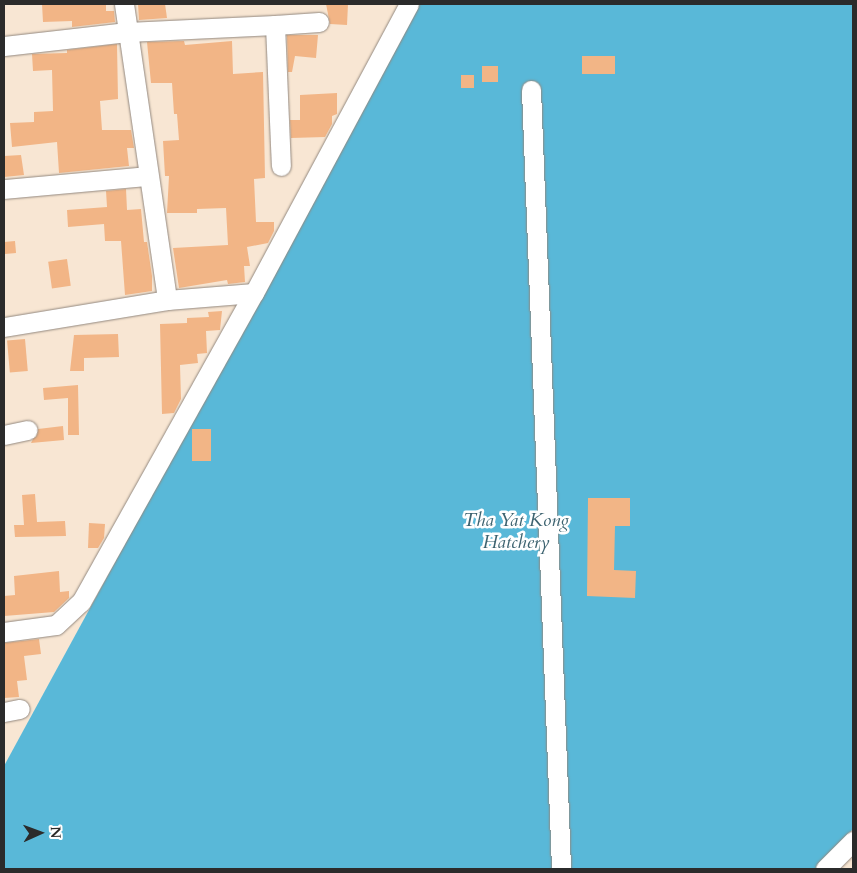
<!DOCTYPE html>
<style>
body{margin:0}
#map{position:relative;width:857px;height:873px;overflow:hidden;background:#f8e6d3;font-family:Cardo,serif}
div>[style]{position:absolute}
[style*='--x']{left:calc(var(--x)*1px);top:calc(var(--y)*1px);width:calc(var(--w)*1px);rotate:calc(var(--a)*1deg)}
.water>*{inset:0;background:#59b8d8}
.building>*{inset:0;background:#f2b586;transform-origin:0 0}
.roads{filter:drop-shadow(0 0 1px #92887f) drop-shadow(0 0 1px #92887f)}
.minor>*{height:19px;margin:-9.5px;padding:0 9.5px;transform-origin:9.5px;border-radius:9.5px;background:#fff}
span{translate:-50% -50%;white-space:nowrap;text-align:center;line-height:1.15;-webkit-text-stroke:5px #fff;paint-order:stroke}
.water-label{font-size:19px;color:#3d6370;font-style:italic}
.frame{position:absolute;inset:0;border:5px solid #2b2b2b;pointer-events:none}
.north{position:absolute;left:15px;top:808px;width:50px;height:50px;-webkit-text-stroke:4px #fff;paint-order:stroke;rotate:88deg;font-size:14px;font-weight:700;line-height:20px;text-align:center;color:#2b2b2b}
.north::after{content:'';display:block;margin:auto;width:18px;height:22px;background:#2b2b2b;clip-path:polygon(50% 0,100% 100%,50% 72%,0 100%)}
</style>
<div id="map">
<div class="water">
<i style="clip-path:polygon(419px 4px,853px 4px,853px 829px,817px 869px,4px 869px,4px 766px)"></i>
</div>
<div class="building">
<i style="clip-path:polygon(42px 4px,106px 4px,106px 11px,114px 11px,115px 22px,72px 27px,72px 21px,43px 22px)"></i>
<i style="clip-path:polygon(138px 4px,165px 4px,167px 18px,139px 20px)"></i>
<i style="clip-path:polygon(326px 4px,348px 4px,347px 25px,330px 24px)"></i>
<i style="clip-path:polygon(287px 35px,318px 35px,316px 58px,295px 56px,292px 72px,288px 72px)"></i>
<i style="clip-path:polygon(184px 41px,185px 45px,232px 41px,233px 74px,263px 72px,265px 178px,254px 179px,256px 222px,274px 222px,274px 231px,268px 243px,247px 247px,250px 266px,244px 266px,245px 282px,228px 284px,227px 280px,179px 288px,173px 248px,228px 245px,226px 208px,197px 209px,197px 213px,167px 213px,169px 176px,165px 176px,163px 141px,179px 140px,177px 114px,174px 114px,172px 83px,151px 83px,147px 42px)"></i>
<i style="clip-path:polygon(117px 44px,118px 99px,100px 101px,102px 130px,131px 130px,134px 148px,127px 148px,129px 166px,59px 173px,57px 142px,12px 147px,10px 123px,34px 122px,34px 112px,53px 111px,52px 70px,33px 71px,32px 54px,67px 53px,67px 50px)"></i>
<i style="left:582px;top:56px;width:33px;height:18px"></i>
<i style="left:482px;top:66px;width:16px;height:16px"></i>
<i style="left:461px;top:75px;width:13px;height:13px"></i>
<i style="clip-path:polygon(337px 93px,337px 114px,332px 116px,332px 124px,325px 137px,291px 138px,290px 120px,300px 120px,300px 95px)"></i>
<i style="clip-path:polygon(21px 155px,24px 175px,4px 177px,4px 156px)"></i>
<i style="clip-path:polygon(126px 189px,127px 210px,141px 209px,144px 242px,147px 242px,152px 276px,152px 291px,125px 295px,121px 241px,105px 241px,104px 224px,68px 227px,67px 210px,107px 207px,106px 191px)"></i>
<i style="left:15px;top:241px;width:12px;height:11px;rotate:85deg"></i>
<i style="left:67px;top:259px;width:27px;height:19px;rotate:82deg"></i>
<i style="clip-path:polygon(222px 311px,220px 330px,206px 331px,207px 353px,197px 354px,198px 363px,180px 365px,181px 399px,174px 413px,162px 414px,160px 324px,187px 323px,187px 318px,209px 317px,208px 312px)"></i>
<i style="clip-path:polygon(118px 334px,119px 357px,84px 358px,84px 371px,70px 371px,74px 335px)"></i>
<i style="left:25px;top:339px;width:32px;height:18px;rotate:85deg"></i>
<i style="clip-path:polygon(78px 385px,79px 435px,68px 435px,68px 398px,44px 400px,43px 388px)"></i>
<i style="clip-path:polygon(63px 426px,64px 440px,31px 443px,38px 429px)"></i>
<i style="left:192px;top:429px;width:19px;height:32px"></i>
<i style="clip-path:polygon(35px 494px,37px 522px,65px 521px,66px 536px,15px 537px,14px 525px,24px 525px,22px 495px)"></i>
<i style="clip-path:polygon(588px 498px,630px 498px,630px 526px,615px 526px,614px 570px,636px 571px,635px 598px,587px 596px)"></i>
<i style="clip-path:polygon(89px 523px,105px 524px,104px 538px,98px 548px,88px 548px)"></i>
<i style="clip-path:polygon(59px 571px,60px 592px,69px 591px,69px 598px,54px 612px,4px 616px,4px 596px,15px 595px,14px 576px)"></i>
<i style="clip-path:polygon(39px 639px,41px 654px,24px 656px,27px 680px,17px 681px,19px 697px,4px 698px,4px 643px)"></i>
</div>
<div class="roads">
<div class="minor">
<i style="--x:124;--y:4;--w:299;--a:81.7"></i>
<i style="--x:275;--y:25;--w:44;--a:-3.9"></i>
<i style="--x:4;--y:46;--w:124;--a:-6.5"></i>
<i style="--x:127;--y:32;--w:148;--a:-2.7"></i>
<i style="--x:275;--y:25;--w:141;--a:87.6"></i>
<i style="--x:531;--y:90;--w:780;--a:87.79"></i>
<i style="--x:4;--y:189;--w:144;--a:-5.2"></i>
<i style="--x:4;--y:327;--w:165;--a:-9.4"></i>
<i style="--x:167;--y:300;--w:87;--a:-4.6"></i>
<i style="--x:4;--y:435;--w:24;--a:-12"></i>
<i style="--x:4;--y:632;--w:52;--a:-7.7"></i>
<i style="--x:56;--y:625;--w:34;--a:-43"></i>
<i style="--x:81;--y:602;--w:354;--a:-60.8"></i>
<i style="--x:254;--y:293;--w:328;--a:-61.8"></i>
<i style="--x:4;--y:712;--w:16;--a:-11"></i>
<i style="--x:825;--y:869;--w:40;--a:-45"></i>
</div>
</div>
<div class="water-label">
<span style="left:516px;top:532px">Tha Yat Kong<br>Hatchery</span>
</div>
<div class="frame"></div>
<div class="north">N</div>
</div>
